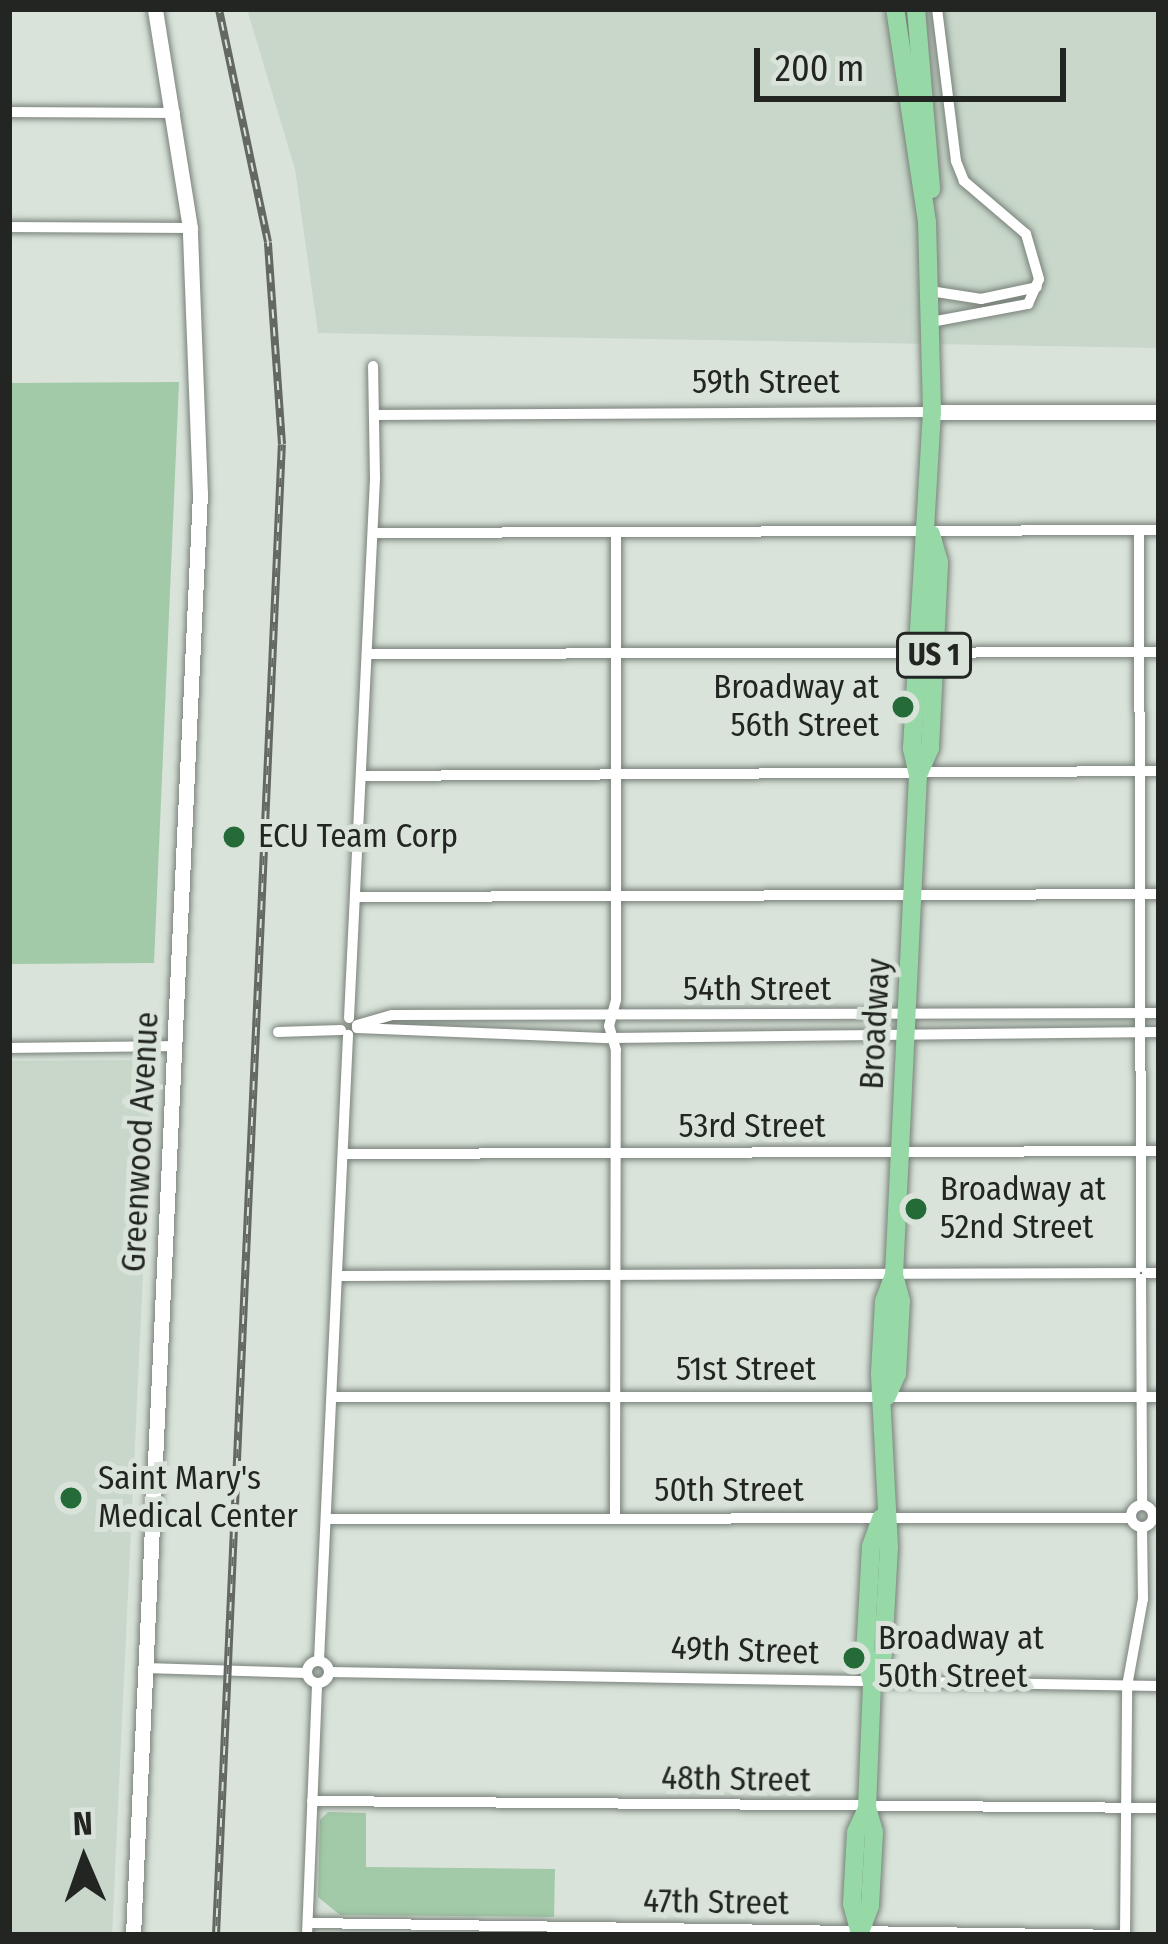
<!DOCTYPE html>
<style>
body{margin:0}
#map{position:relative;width:1168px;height:1944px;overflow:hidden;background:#d9e3da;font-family:"Fira Sans Condensed",sans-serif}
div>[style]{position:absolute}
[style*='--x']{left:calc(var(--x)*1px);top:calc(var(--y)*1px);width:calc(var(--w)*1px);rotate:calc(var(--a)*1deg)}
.built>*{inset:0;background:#c8d7ca}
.green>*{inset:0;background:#a2c9a8}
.roads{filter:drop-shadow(0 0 3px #788179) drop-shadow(0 0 3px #788179)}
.street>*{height:10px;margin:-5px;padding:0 5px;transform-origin:5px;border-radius:5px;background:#fff}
.street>.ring{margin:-5px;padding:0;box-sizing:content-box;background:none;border:10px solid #fff;border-radius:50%}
.secondary>*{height:15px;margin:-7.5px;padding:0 7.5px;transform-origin:7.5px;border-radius:7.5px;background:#fff}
.primary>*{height:18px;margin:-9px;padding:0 9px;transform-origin:9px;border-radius:9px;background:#96d9a7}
.rail>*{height:8px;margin-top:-4px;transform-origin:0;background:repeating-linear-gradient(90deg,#d9e3da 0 9px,#636863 0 18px);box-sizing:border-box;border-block:3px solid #636863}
.dots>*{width:33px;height:33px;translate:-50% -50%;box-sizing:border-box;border:6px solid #d9e3da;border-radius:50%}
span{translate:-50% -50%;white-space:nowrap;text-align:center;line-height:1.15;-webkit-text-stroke:10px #d9e3da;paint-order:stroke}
.shield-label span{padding:3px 9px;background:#d9e3da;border:3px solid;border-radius:9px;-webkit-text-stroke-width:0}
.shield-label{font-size:30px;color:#222522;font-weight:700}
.street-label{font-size:33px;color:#222522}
.poi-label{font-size:33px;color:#222522}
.right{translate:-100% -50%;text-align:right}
.left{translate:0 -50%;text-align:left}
.frame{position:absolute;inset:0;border:12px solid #222522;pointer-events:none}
.north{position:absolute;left:24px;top:1800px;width:120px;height:120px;-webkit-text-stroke:9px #d9e3da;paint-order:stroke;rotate:358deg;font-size:33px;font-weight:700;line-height:48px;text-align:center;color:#222522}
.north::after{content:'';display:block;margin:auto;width:42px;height:54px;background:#222522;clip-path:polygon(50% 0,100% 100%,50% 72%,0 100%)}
.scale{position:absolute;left:754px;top:48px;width:312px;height:54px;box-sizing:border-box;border:6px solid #222522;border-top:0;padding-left:15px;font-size:36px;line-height:42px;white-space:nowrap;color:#222522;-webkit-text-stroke:9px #d9e3da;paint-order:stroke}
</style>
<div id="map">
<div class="built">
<i style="clip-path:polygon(247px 9px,1159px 9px,1159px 348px,318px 333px,295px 169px)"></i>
<i style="clip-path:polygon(153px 1060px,112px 1935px,9px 1935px,9px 1061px)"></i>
</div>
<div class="green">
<i style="clip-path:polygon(179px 382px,154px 963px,9px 964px,9px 383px)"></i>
<i style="clip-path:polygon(328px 1812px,366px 1813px,366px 1867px,555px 1869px,554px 1917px,340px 1915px,318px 1897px,320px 1820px)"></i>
</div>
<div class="roads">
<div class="street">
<i style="--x:9;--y:112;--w:166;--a:0.3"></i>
<i style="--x:9;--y:227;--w:181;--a:0.3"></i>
<i style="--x:930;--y:291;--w:52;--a:8.9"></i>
<i style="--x:981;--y:299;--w:57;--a:-12.1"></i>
<i style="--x:931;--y:322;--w:99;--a:-10.5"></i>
<i style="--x:1028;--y:304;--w:27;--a:-66"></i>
<i style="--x:1039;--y:279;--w:47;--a:-106.1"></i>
<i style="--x:1026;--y:234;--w:82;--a:-139.5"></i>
<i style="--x:964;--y:181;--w:22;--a:-112"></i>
<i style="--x:956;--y:161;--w:153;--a:-97.1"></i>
<i style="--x:374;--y:415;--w:558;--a:-0.31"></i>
<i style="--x:1139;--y:531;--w:736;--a:89.84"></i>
<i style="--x:373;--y:533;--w:786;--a:-0.22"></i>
<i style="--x:367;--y:654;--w:792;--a:-0.14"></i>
<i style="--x:362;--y:776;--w:797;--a:-0.36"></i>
<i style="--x:356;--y:897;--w:803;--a:-0.21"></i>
<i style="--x:349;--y:1018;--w:541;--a:-87.24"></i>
<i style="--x:375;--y:478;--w:112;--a:-91"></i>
<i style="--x:357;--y:1025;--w:36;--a:-16"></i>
<i style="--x:392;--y:1015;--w:767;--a:-0.15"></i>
<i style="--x:357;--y:1028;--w:253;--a:2.3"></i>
<i style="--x:610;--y:1038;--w:549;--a:-0.63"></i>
<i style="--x:278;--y:1032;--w:63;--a:-1.8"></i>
<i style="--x:9;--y:1048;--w:166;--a:-0.7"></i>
<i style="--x:344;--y:1154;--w:815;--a:-0.21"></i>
<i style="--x:1147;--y:1273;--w:12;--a:0"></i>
<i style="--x:338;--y:1276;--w:797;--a:-0.22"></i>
<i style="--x:1141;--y:1279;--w:225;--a:89.7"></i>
<i style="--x:333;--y:1397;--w:826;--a:0"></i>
<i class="ring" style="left:1131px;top:1505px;width:12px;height:12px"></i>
<i style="--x:615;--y:1517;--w:467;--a:-89.9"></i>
<i style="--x:616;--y:1050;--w:25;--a:-106"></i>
<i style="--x:609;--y:1026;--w:27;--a:-75"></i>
<i style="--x:616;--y:1000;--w:467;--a:-90"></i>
<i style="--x:327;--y:1519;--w:803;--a:-0.07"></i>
<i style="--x:319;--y:1660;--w:626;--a:-87.34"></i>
<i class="ring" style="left:307px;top:1661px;width:12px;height:12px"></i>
<i style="--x:145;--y:1668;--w:162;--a:1.8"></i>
<i style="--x:329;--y:1672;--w:830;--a:0.97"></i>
<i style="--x:312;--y:1801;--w:847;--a:0.47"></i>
<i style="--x:308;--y:1923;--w:816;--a:0.84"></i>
<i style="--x:307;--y:1935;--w:252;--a:-87.7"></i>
<i style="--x:1125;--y:1935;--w:249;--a:-89.5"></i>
<i style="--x:1127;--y:1686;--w:88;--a:-79.6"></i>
<i style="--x:1143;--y:1599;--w:72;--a:-90.8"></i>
</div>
<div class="secondary">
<i style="--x:932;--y:412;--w:227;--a:0"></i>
<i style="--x:133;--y:1935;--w:1443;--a:-87.34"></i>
<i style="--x:200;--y:494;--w:266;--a:-92.2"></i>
<i style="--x:190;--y:228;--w:222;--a:-99.1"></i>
</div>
<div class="primary">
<i style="--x:916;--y:9;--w:181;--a:85.2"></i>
<i style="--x:918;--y:775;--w:30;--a:-66"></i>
<i style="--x:930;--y:748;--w:186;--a:-87.2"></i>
<i style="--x:939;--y:562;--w:29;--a:-106"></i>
<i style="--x:887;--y:1396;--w:24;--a:-66"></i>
<i style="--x:897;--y:1374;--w:73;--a:-86.9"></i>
<i style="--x:901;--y:1301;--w:27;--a:-105"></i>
<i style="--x:894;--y:1275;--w:501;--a:-87.25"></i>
<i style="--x:918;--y:775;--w:28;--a:-103"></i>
<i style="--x:912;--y:748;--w:337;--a:-86.6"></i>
<i style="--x:932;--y:412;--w:190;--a:-91.5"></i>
<i style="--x:927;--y:222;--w:215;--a:-98.5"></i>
<i style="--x:872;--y:1683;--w:31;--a:-69"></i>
<i style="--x:883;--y:1654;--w:107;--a:-86.8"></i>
<i style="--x:889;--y:1547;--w:174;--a:-93"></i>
<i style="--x:880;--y:1373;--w:72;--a:-86.8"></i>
<i style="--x:884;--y:1301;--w:28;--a:-69"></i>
<i style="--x:859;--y:1930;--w:27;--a:-105"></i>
<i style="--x:852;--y:1904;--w:72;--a:-86.8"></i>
<i style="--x:856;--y:1832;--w:26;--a:-65"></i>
<i style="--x:860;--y:1932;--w:28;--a:-69"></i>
<i style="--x:870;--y:1906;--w:74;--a:-86.9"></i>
<i style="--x:874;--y:1832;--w:25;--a:-106"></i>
<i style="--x:867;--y:1808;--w:125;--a:-87.7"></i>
<i style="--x:872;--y:1683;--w:30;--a:-104"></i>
<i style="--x:865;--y:1654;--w:108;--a:-86.8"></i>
<i style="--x:871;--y:1546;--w:30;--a:-70"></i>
</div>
</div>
<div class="rail">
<i style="--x:216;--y:1935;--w:1492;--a:-87.47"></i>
<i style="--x:282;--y:444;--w:202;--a:-94"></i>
<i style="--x:268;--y:242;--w:238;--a:-101.9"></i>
</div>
<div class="dots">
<i style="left:903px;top:707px;background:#256b38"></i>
<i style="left:234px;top:837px;background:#256b38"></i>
<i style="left:916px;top:1209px;background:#256b38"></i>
<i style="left:71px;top:1498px;background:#256b38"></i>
<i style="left:854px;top:1658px;background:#256b38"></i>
</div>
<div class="shield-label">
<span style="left:934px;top:655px">US 1</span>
</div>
<div class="street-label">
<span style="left:766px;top:383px">59th Street</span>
<span style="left:757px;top:990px">54th Street</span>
<span style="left:876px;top:1024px;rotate:-87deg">Broadway</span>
<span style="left:752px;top:1127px">53rd Street</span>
<span style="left:141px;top:1142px;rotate:-87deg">Greenwood Avenue</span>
<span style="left:746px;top:1370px">51st Street</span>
<span style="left:729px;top:1491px">50th Street</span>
<span style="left:745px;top:1651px;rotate:2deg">49th Street</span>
<span style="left:736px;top:1780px;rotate:1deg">48th Street</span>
<span style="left:716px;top:1903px;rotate:1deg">47th Street</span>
</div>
<div class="poi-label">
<span class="right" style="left:879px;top:707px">Broadway at<br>56th Street</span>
<span class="left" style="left:258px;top:837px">ECU Team Corp</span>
<span class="left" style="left:940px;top:1209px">Broadway at<br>52nd Street</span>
<span class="left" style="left:98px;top:1498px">Saint Mary's<br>Medical Center</span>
<span class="left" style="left:878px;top:1658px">Broadway at<br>50th Street</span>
</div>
<div class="frame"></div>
<div class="north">N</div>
<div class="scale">200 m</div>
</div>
